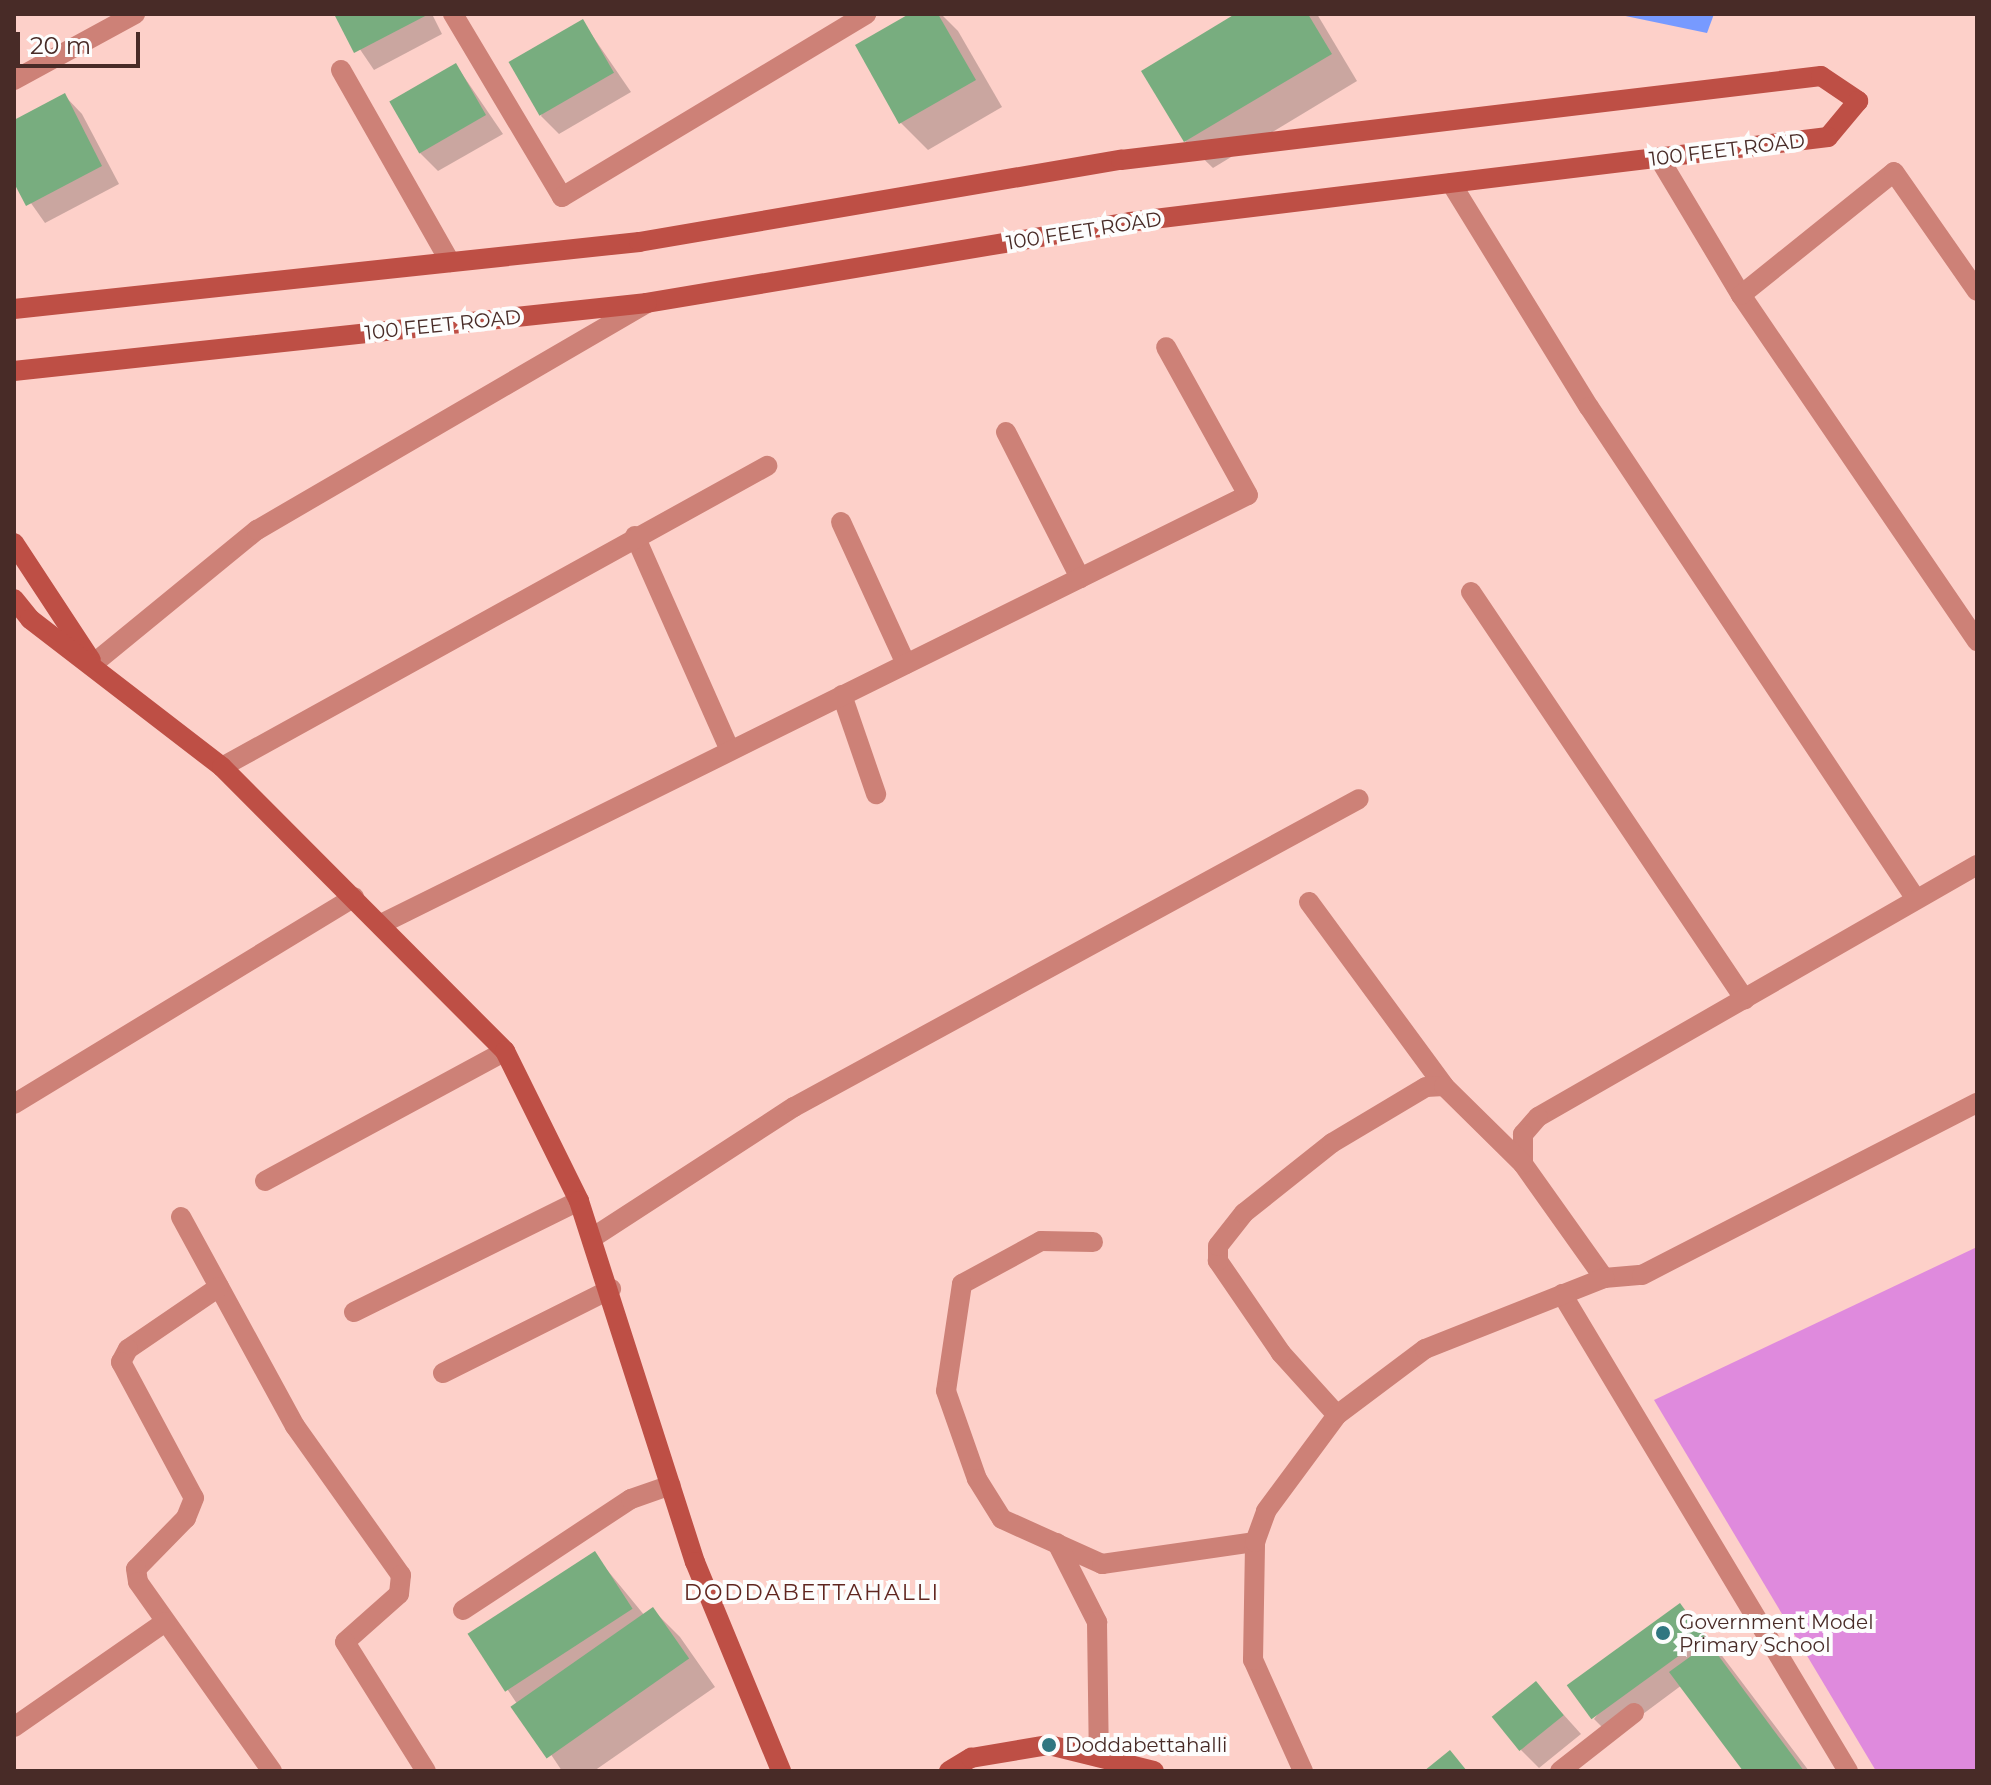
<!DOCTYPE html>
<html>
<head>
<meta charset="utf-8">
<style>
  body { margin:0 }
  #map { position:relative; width:1991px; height:1785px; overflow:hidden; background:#fdd0c9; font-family:Montserrat,sans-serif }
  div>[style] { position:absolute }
  .green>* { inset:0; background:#df8add }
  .water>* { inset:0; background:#779aff }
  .shadow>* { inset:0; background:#0003 }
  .building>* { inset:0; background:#78ad7f; transform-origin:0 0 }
  .lane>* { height:20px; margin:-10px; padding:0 10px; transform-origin:10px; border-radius:10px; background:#cd8177 }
  .street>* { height:20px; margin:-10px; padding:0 10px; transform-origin:10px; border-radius:10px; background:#cd8177 }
  .secondary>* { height:20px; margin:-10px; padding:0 10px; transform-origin:10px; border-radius:10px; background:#be4f45 }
  .dots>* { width:22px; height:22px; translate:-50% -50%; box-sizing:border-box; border:4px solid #fdfdfd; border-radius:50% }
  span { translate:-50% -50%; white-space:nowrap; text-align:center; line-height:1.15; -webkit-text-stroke:8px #fdfdfd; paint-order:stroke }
  .street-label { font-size:20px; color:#482b27 }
  .poi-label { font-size:20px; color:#482b27 }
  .left { translate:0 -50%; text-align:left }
  .neighbourhood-label { font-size:22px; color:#602620; letter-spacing:2px }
  .frame { position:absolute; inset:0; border:16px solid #482b27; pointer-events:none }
  .scale { position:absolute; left:16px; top:32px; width:124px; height:36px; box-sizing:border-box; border:4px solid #482b27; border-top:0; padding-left:10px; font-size:24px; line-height:28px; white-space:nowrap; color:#482b27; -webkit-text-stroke:6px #fdfdfd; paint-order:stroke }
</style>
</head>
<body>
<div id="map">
  <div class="green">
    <div style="clip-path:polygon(1977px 1247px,1977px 1771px,1876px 1771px,1654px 1400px)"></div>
  </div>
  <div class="water">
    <div style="clip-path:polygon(1616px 14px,1714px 14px,1707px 33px)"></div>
  </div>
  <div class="shadow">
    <div style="clip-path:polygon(336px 14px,432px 14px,442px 34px,374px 70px)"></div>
    <div style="clip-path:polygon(913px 14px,941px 14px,958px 31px,1002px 107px,928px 150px,901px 123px)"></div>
    <div style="clip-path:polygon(1239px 14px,1317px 14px,1357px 81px,1213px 168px,1185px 141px)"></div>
    <div style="clip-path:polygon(583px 22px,631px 92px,559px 134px,541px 116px)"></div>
    <div style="clip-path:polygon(456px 65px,503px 134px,438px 171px,420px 153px)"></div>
    <div style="clip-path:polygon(64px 95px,82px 114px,119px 184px,45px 223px,14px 179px,14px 122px)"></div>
    <div style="clip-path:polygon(594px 1554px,645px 1616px,653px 1610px,680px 1637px,715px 1687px,594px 1771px,562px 1771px,473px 1638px)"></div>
    <div style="clip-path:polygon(1680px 1606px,1698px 1624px,1809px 1771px,1745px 1771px,1682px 1685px,1612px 1737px,1594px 1719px)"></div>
    <div style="clip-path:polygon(1536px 1684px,1581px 1734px,1539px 1768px,1521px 1750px)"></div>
  </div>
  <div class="building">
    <div style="clip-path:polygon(334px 14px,429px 14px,354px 53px)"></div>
    <div style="clip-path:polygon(909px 14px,938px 14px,976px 80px,899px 124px,855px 45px)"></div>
    <div style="clip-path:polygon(1235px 14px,1308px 14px,1332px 54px,1184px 142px,1141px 71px)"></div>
    <div style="left:583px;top:19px;width:62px;height:86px;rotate:60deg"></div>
    <div style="left:456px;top:63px;width:60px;height:77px;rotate:60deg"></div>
    <div style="clip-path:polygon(65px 93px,102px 166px,26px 206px,14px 183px,14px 120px)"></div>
    <div style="left:595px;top:1551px;width:69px;height:152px;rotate:57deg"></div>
    <div style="left:1680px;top:1603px;width:42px;height:140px;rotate:54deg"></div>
    <div style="left:653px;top:1607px;width:63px;height:174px;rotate:55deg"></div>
    <div style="clip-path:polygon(1709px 1643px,1804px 1771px,1743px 1771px,1669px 1672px)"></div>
    <div style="left:1536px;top:1681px;width:44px;height:57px;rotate:51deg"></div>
    <div style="clip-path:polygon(1450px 1750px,1467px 1771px,1424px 1771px)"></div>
  </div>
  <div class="lane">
    <div style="left:265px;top:1181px;width:273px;rotate:-28.4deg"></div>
    <div style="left:354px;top:1312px;width:251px;rotate:-26.3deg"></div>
    <div style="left:463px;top:1610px;width:201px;rotate:-33.5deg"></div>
    <div style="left:631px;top:1499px;width:42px;rotate:-19.3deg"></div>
    <div style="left:1560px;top:1771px;width:94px;rotate:-38.1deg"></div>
  </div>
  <div class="street">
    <div style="left:453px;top:14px;width:213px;rotate:59.2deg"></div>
    <div style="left:562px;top:197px;width:355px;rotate:-31deg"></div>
    <div style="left:341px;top:70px;width:221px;rotate:60.4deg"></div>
    <div style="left:14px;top:80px;width:138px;rotate:-28.6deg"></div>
    <div style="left:1659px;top:158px;width:160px;rotate:59.1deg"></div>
    <div style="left:1741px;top:295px;width:419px;rotate:55.7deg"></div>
    <div style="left:1451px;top:183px;width:263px;rotate:58.4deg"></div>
    <div style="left:1589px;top:407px;width:591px;rotate:56.39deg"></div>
    <div style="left:1741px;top:295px;width:196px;rotate:-38.8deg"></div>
    <div style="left:1894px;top:172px;width:145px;rotate:55.1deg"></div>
    <div style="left:1006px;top:432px;width:164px;rotate:63.1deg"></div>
    <div style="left:841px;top:522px;width:156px;rotate:65.4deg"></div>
    <div style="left:635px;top:536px;width:234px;rotate:66.1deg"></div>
    <div style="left:1471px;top:592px;width:491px;rotate:56.1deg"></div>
    <div style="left:93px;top:664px;width:212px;rotate:-39.3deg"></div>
    <div style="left:257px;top:530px;width:451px;rotate:-30.2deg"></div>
    <div style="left:842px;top:695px;width:105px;rotate:71deg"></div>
    <div style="left:222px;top:767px;width:623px;rotate:-28.91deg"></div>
    <div style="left:1977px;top:865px;width:506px;rotate:150.14deg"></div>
    <div style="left:1538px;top:1117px;width:23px;rotate:131deg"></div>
    <div style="left:1523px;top:1134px;width:30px;rotate:90deg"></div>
    <div style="left:1523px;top:1164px;width:140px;rotate:54.6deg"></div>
    <div style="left:1604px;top:1278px;width:38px;rotate:-5deg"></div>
    <div style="left:1642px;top:1275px;width:377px;rotate:-27.2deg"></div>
    <div style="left:1309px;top:902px;width:228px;rotate:53.7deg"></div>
    <div style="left:381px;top:924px;width:967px;rotate:-26.33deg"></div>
    <div style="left:1248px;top:495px;width:169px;rotate:-119deg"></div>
    <div style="left:14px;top:1104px;width:398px;rotate:-31.3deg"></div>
    <div style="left:181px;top:1217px;width:238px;rotate:61.4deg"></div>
    <div style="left:295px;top:1426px;width:183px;rotate:54.6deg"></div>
    <div style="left:401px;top:1575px;width:19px;rotate:96deg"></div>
    <div style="left:399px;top:1594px;width:72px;rotate:138.4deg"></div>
    <div style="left:345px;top:1642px;width:152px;rotate:57.9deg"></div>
    <div style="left:592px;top:1238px;width:241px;rotate:-33deg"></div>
    <div style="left:794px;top:1107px;width:643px;rotate:-28.6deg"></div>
    <div style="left:1093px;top:1242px;width:52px;rotate:-178.9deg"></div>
    <div style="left:1041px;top:1241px;width:90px;rotate:151.4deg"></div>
    <div style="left:962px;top:1284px;width:108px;rotate:98.5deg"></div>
    <div style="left:946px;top:1391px;width:93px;rotate:70.6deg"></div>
    <div style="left:977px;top:1479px;width:47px;rotate:58deg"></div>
    <div style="left:1002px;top:1519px;width:110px;rotate:24.2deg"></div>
    <div style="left:1102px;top:1564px;width:155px;rotate:-8.2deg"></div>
    <div style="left:219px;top:1287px;width:110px;rotate:145.7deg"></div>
    <div style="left:128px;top:1349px;width:15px;rotate:118deg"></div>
    <div style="left:121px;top:1362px;width:154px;rotate:61.8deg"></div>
    <div style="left:194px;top:1498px;width:22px;rotate:112deg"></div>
    <div style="left:186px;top:1518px;width:71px;rotate:134.4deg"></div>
    <div style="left:136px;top:1569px;width:13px;rotate:81deg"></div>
    <div style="left:138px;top:1582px;width:232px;rotate:54.7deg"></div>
    <div style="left:1562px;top:1294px;width:556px;rotate:59.05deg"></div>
    <div style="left:443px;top:1373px;width:188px;rotate:-26.6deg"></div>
    <div style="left:1337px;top:1415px;width:84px;rotate:-132.1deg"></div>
    <div style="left:1281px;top:1353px;width:112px;rotate:-124.4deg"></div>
    <div style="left:1218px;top:1261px;width:15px;rotate:-90deg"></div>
    <div style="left:1218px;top:1246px;width:42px;rotate:-51.8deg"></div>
    <div style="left:1244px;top:1213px;width:112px;rotate:-38.5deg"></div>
    <div style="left:1332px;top:1143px;width:109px;rotate:-30.8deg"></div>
    <div style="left:1426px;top:1087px;width:18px;rotate:-3deg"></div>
    <div style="left:1444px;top:1086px;width:111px;rotate:44.6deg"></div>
    <div style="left:1057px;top:1543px;width:89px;rotate:63.1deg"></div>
    <div style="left:1097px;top:1622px;width:135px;rotate:89.2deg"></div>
    <div style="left:14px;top:1727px;width:184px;rotate:-34.8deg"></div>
    <div style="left:1303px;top:1771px;width:122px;rotate:-114.2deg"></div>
    <div style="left:1253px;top:1660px;width:118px;rotate:-89deg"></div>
    <div style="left:1255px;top:1542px;width:33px;rotate:-70deg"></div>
    <div style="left:1266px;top:1511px;width:119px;rotate:-53.5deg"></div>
    <div style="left:1337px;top:1415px;width:110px;rotate:-36.9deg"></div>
    <div style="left:1425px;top:1349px;width:193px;rotate:-21.6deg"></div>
  </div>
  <div class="secondary">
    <div style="left:14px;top:309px;width:629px;rotate:-6.12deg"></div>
    <div style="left:639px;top:242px;width:489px;rotate:-9.7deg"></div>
    <div style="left:1121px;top:160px;width:705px;rotate:-6.84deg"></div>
    <div style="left:1821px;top:76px;width:45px;rotate:34deg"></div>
    <div style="left:1858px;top:101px;width:47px;rotate:129.8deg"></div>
    <div style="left:1828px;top:137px;width:703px;rotate:173.06deg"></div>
    <div style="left:1130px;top:222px;width:490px;rotate:170.5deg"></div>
    <div style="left:647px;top:303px;width:637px;rotate:173.87deg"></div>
    <div style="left:14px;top:543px;width:140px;rotate:56.7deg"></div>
    <div style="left:14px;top:599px;width:26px;rotate:51deg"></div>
    <div style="left:30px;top:619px;width:242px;rotate:37.6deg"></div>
    <div style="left:222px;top:767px;width:401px;rotate:45.1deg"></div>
    <div style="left:505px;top:1051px;width:167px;rotate:63.7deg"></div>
    <div style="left:579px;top:1201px;width:379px;rotate:72.2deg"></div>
    <div style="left:695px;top:1562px;width:226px;rotate:67.6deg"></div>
    <div style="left:949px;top:1771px;width:26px;rotate:-31deg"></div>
    <div style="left:971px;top:1758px;width:79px;rotate:-9.5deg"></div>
    <div style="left:1049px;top:1745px;width:108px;rotate:13.9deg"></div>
  </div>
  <div class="dots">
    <div style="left:1663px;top:1633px;background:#307781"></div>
    <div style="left:1049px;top:1745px;background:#307781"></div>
  </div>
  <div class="street-label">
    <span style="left:1727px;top:150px;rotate:-7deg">100 FEET ROAD</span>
    <span style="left:1084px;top:231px;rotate:-9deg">100 FEET ROAD</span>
    <span style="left:443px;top:325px;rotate:-6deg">100 FEET ROAD</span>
  </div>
  <div class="poi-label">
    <span class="left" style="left:1679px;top:1634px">Government Model<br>Primary School</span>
    <span class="left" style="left:1065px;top:1745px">Doddabettahalli</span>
  </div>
  <div class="neighbourhood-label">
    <span style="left:812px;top:1593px">DODDABETTAHALLI</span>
  </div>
  <div class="frame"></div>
  <div class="scale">20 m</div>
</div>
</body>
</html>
